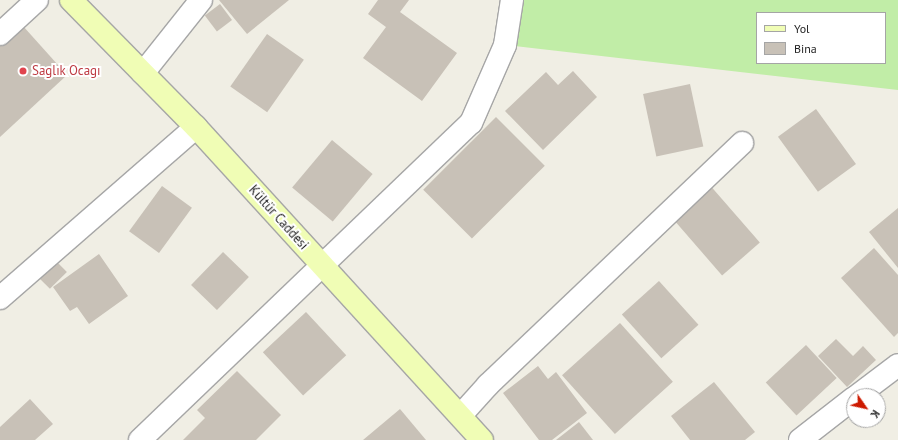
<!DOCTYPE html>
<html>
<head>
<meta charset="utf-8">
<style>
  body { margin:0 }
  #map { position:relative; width:898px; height:440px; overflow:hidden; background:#f0eee4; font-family:"PT Sans",sans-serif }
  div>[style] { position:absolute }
  .grass>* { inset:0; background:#c1eda7 }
  .building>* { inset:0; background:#c8c1b7; transform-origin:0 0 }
  .roads { filter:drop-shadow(1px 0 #a6a6a6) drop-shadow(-1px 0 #a6a6a6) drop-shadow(0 1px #a6a6a6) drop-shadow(0 -1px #a6a6a6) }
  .street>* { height:22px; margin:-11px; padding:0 11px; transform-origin:11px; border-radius:11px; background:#fff }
  .secondary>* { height:22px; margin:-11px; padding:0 11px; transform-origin:11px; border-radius:11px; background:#f0fdb5 }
  .dots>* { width:11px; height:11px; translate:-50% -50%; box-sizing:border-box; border:2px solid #fff; border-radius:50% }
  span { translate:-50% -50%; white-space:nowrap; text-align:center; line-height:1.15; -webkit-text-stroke:4px #fff; paint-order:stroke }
  .health-label { font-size:13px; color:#be3a42 }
  .left { translate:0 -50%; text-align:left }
  .street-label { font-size:13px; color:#1f1f1f }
  .legend { position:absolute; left:756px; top:12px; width:130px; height:52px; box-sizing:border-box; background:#fff; border:1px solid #a5a5a5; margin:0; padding:5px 7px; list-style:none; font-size:12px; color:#1f1f1f }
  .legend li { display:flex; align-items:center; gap:8px; height:20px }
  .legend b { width:20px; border:1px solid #a5a5a5 }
  .north { position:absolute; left:846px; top:388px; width:40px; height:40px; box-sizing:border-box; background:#fff; border:1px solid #a5a5a5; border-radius:50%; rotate:124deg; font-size:11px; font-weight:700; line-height:16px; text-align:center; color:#1f1f1f }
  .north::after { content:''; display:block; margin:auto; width:14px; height:18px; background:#cd1a00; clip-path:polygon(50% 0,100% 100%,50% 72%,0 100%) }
</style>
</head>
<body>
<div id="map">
  <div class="grass">
    <div style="clip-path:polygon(evenodd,512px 0,898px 0,898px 90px,505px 45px,512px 0,757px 13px,885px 13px,885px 63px,757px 63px,757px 13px)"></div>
  </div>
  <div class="building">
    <div style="clip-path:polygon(219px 0,289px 0,247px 34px)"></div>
    <div style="clip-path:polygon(378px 0,409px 0,400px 12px,457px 53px,422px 101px,363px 58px,386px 27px,368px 14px)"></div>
    <div style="left:220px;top:4px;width:20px;height:19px;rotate:53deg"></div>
    <div style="clip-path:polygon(23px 26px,67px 75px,0 137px,0 46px)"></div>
    <div style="left:267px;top:34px;width:45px;height:64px;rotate:35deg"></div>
    <div style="clip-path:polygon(573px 71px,597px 97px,543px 150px,505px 111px,546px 72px,558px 85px)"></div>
    <div style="left:690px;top:84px;width:64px;height:48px;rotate:78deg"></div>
    <div style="left:816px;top:109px;width:68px;height:47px;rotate:54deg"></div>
    <div style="left:496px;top:117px;width:69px;height:103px;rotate:45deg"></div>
    <div style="left:332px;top:140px;width:53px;height:62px;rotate:40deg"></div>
    <div style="left:708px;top:183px;width:79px;height:50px;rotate:49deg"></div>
    <div style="left:162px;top:186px;width:37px;height:56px;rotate:36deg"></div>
    <div style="clip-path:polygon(898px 208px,898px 268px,869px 232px)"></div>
    <div style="clip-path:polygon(874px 248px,898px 275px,898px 333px,894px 337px,841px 278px)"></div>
    <div style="left:223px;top:252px;width:36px;height:46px;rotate:44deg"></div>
    <div style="clip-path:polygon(99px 254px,128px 296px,89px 324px,77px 307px,70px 311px,53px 287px)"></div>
    <div style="left:57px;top:262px;width:14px;height:24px;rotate:45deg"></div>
    <div style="left:659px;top:281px;width:59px;height:50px;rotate:48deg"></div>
    <div style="left:306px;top:312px;width:59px;height:59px;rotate:47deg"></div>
    <div style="left:620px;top:323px;width:79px;height:78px;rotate:48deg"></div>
    <div style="clip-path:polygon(836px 339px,853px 356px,863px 346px,876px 360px,847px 387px,818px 356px)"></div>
    <div style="left:806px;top:345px;width:45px;height:55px;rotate:47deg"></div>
    <div style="clip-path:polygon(538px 366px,548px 379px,556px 372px,587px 413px,552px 440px,539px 440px,503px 393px)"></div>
    <div style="clip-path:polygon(237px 371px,281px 415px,256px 440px,183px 440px,205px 418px,197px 410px)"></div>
    <div style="clip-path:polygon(714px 382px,755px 432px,745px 440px,690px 440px,671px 416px)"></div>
    <div style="clip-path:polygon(30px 399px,53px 424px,35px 440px,0 440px,0 427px)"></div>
    <div style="clip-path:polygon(400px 409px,426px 440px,363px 440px)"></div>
    <div style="clip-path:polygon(579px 422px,593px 440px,556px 440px)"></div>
  </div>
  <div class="roads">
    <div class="street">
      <div style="left:0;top:34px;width:50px;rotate:-42.6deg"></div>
      <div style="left:143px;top:73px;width:93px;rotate:-51.5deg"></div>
      <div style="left:0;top:298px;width:260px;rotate:-41.1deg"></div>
      <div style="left:857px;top:396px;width:51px;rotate:-37.1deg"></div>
      <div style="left:461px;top:415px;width:40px;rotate:-48deg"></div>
      <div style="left:488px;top:385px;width:351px;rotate:-43.6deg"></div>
      <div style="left:140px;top:440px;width:458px;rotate:-43.8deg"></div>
      <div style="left:471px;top:123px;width:85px;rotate:-66.4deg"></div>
      <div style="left:505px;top:45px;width:46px;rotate:-81.2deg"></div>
      <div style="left:800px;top:440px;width:68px;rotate:-37.9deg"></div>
    </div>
    <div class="secondary">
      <div style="left:71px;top:0;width:178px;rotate:45.5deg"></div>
      <div style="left:196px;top:127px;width:424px;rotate:47.6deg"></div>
    </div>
  </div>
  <div class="dots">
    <div style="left:23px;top:71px;background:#e0444e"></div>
  </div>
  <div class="health-label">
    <span class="left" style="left:32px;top:71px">Saglık Ocagı</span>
  </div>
  <div class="street-label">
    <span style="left:278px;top:218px;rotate:48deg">Kültür Caddesi</span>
  </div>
  <ul class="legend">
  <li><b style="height:5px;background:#f0fdb5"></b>Yol</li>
  <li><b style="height:11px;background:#c8c1b7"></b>Bina</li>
  </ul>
  <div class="north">K</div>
</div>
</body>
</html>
